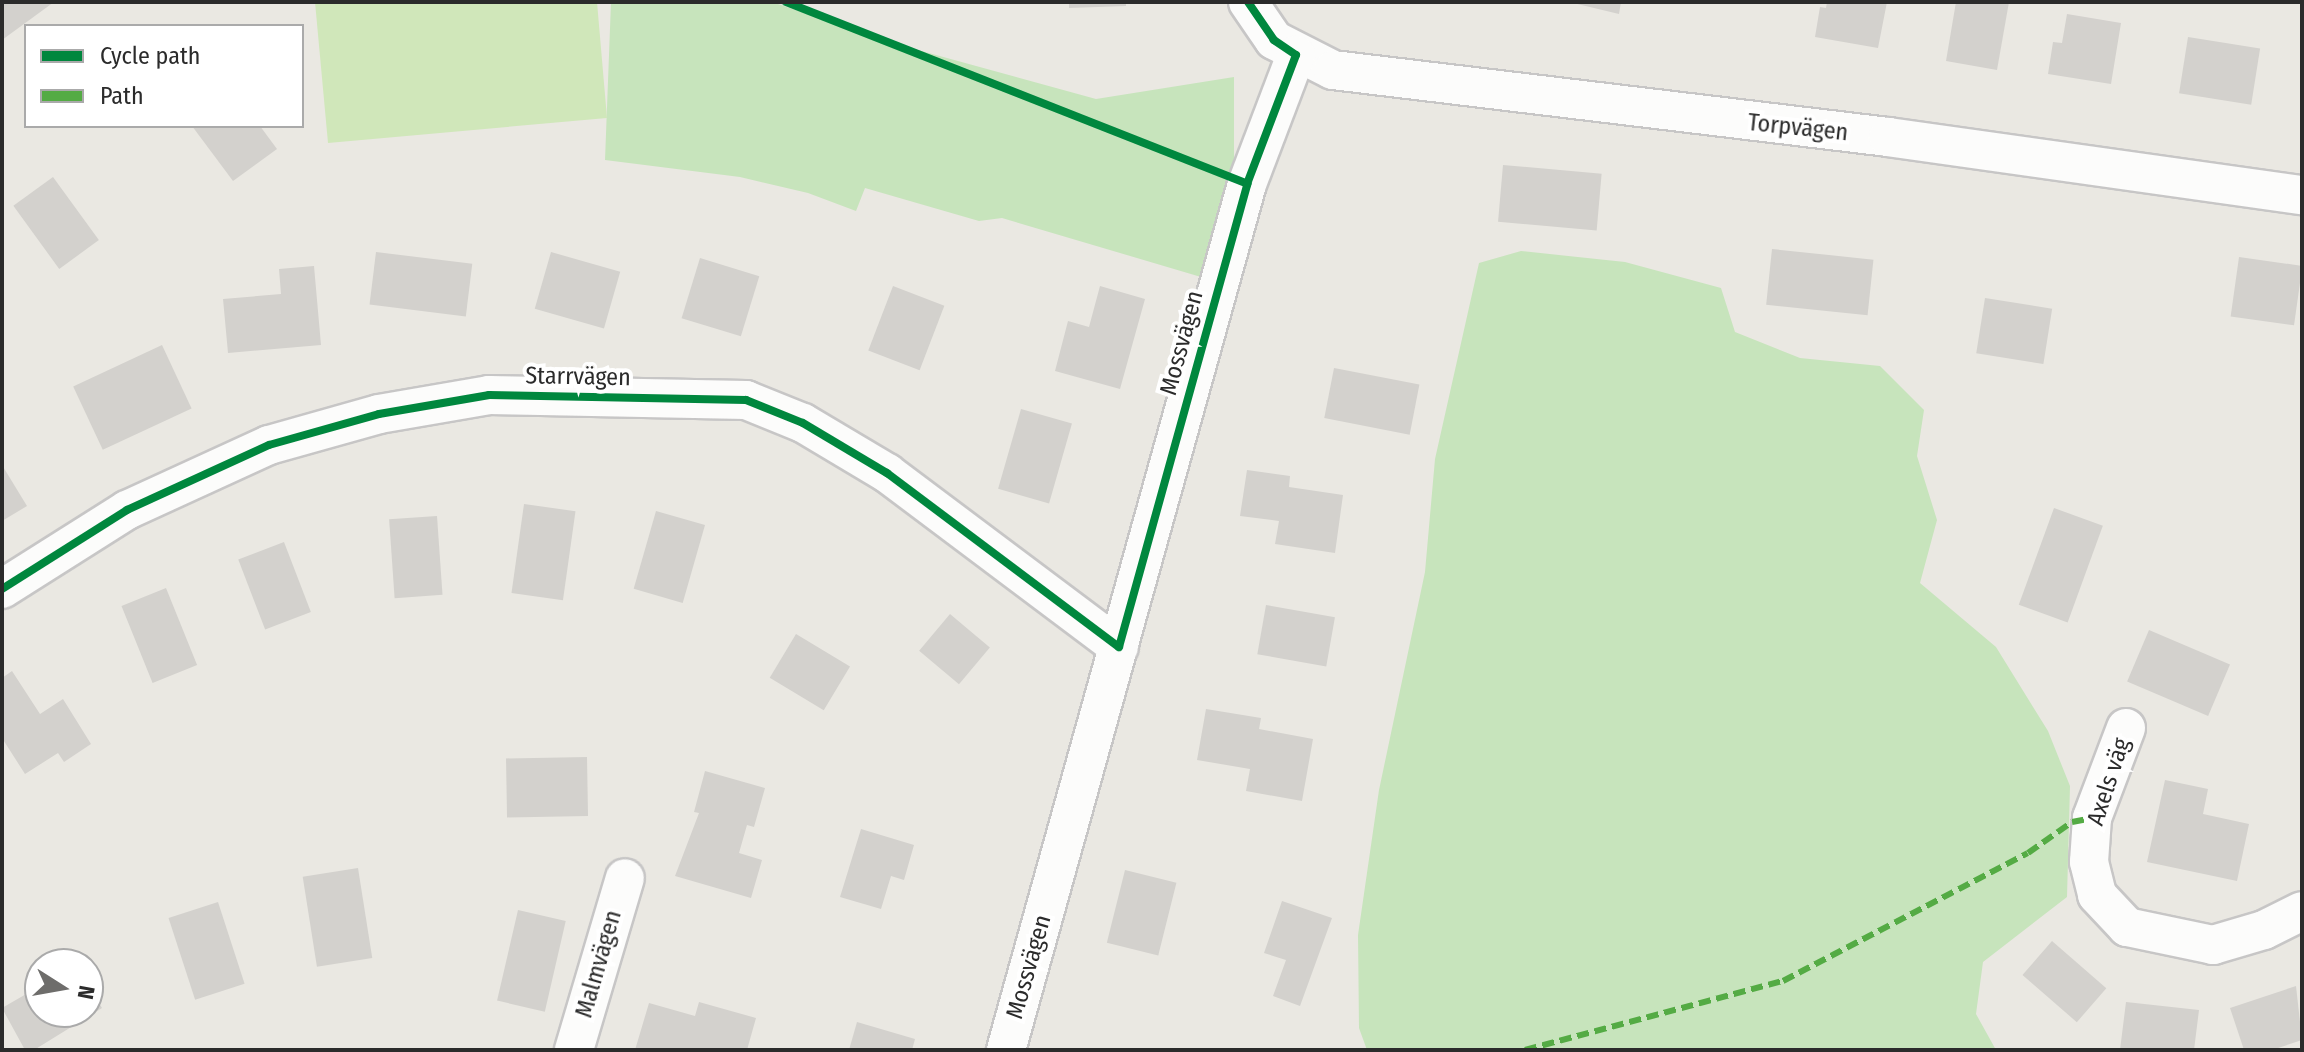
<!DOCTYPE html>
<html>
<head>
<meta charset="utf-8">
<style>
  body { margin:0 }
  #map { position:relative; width:2304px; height:1052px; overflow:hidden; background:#eae8e2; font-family:"Fira Sans Condensed",sans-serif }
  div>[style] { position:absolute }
  .green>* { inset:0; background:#c7e4bc }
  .pitch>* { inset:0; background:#d0e7ba }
  .building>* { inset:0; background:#d3d1cd; transform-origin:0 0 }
  .roads { filter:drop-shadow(2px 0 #c7c6c6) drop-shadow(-2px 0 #c7c6c6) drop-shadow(0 2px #c7c6c6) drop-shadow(0 -2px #c7c6c6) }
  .street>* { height:38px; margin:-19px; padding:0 19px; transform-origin:19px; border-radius:19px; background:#fcfcfb }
  .quiet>* { height:6px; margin-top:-3px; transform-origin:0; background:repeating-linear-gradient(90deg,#54ab44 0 12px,transparent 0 18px) }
  .cycleway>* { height:8px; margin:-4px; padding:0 4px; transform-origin:4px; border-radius:4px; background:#00873e }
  span { translate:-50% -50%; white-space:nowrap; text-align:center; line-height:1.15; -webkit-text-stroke:8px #fff; paint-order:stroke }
  .street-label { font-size:24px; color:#2b2b2b }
  .frame { position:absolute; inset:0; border:4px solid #2b2b2b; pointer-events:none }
  .legend { position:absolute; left:24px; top:24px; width:280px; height:104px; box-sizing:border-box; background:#fff; border:2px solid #aaa; margin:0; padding:10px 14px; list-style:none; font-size:24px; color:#2b2b2b }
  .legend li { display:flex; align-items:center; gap:16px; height:40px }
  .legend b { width:40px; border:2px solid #aaa }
  .north { position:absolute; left:24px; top:948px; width:80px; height:80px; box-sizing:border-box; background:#fff; border:2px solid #aaa; border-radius:50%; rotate:101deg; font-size:22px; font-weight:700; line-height:32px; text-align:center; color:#2b2b2b }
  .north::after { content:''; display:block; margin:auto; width:28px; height:36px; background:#6e6d6b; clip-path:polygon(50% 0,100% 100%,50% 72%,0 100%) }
</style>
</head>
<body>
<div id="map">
  <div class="green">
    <div style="clip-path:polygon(611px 2px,772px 2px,896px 44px,1096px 99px,1234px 77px,1234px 180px,1201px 277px,1002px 218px,979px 221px,865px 188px,856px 211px,808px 193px,740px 177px,605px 160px)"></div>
    <div style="clip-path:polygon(1521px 251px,1625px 262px,1721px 288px,1735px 332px,1800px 358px,1880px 366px,1924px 410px,1917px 456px,1937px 520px,1920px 583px,1996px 647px,2048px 731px,2070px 786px,2067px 897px,1983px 962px,1976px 1014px,1996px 1050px,1367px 1050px,1359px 1028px,1358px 935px,1379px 790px,1425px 572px,1435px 459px,1479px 263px)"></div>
  </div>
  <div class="pitch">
    <div style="clip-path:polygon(315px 2px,597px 2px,607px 118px,328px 143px)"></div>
  </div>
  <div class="building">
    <div style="clip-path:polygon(2px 2px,54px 2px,2px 40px)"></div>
    <div style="clip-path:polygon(1069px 2px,1126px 2px,1126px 6px,1069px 8px)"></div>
    <div style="clip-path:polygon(1569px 2px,1621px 2px,1619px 14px)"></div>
    <div style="clip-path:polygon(1827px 2px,1887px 2px,1878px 48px,1815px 37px,1820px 7px,1826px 8px)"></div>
    <div style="clip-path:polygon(1956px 2px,2009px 2px,1997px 70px,1946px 61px)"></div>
    <div style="clip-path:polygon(2067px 14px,2121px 23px,2111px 84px,2048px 74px,2053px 42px,2062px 43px)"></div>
    <div style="left:2188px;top:37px;width:73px;height:57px;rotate:9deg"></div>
    <div style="clip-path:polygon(192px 126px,260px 126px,277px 149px,233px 181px)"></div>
    <div style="left:1503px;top:165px;width:99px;height:57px;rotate:5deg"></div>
    <div style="left:53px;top:177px;width:78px;height:49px;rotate:54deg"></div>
    <div style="left:1772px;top:249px;width:102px;height:56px;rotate:6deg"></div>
    <div style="left:376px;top:252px;width:97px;height:53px;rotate:7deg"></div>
    <div style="left:551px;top:252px;width:72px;height:59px;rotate:16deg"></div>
    <div style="left:2239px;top:257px;width:64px;height:60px;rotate:8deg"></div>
    <div style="left:700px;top:258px;width:62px;height:63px;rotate:17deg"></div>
    <div style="clip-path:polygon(314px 266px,321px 345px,228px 353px,223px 299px,281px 294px,279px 269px)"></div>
    <div style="left:893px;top:286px;width:55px;height:69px;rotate:21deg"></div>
    <div style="clip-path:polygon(1100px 286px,1145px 299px,1120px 389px,1055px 371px,1068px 321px,1089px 327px)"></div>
    <div style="left:1985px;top:298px;width:68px;height:56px;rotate:9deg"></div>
    <div style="left:162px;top:345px;width:70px;height:98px;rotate:65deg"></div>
    <div style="left:1334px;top:368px;width:87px;height:51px;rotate:11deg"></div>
    <div style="left:1021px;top:409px;width:53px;height:83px;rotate:16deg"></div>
    <div style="clip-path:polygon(2px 465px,27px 506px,2px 521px)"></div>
    <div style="clip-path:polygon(1247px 470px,1290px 476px,1289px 487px,1343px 495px,1335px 553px,1275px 544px,1279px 521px,1240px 516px)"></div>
    <div style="left:524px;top:504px;width:52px;height:90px;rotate:8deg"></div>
    <div style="left:2054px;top:508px;width:52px;height:103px;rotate:20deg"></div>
    <div style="left:656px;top:511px;width:51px;height:81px;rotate:16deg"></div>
    <div style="left:437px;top:516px;width:79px;height:48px;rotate:86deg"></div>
    <div style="left:284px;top:542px;width:75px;height:49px;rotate:69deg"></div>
    <div style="left:166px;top:588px;width:83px;height:48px;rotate:68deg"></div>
    <div style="left:1266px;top:605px;width:70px;height:50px;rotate:10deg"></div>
    <div style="left:950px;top:614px;width:52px;height:48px;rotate:40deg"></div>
    <div style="left:2149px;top:630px;width:88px;height:56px;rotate:23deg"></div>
    <div style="left:796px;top:634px;width:63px;height:51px;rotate:31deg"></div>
    <div style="clip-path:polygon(12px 671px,40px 714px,63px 699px,91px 744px,64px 762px,58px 753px,25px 774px,2px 738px,2px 678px)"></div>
    <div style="clip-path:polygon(1206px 709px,1261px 718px,1259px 729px,1313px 739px,1302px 801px,1246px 791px,1250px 769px,1197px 760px)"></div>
    <div style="left:587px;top:757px;width:59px;height:81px;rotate:89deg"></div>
    <div style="clip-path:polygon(705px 771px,765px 788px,754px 827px,747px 825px,739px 853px,762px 860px,751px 898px,675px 876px,699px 813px,694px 812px)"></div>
    <div style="clip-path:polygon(2165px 780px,2208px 789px,2203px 814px,2249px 824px,2237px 881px,2147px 862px)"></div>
    <div style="clip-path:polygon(861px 829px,914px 845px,904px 880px,891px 876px,881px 909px,840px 897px)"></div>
    <div style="left:358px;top:868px;width:91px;height:56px;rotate:81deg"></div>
    <div style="left:1125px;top:870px;width:53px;height:75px;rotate:14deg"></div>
    <div style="clip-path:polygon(1282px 901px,1332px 918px,1300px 1006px,1273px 996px,1286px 960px,1264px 953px)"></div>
    <div style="left:218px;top:902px;width:86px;height:52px;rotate:72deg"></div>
    <div style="left:518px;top:910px;width:49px;height:93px;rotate:13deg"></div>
    <div style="left:2052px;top:941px;width:72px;height:45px;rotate:41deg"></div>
    <div style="clip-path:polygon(88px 985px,102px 1008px,34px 1050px,25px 1050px,2px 1008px,40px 986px,40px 1012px,88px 1012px)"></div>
    <div style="clip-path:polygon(2296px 986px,2302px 1040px,2272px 1050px,2244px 1050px,2230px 1008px)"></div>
    <div style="clip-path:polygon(699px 1002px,756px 1018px,747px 1050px,635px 1050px,649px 1003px,695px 1016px)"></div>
    <div style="clip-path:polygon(2126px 1002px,2199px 1010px,2194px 1050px,2120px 1050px)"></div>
    <div style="clip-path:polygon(857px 1022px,915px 1039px,912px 1050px,849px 1050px)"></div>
  </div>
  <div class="roads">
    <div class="street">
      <div style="left:1248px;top:2px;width:46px;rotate:55.6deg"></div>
      <div style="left:1274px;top:40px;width:66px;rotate:27deg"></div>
      <div style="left:1333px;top:70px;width:559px;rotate:6.88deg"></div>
      <div style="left:1888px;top:137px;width:418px;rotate:8deg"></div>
      <div style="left:2px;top:589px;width:148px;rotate:-32.3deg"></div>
      <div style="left:127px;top:510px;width:156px;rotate:-24.6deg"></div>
      <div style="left:269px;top:445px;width:114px;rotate:-15.7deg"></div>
      <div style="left:379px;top:414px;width:112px;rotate:-9.8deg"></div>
      <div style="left:489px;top:395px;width:257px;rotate:1.1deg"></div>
      <div style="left:746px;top:400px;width:61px;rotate:22deg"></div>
      <div style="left:803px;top:423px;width:98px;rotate:30.8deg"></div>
      <div style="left:887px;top:473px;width:290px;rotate:36.9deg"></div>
      <div style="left:2126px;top:728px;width:96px;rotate:110.7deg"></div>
      <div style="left:2092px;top:818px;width:44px;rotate:93.9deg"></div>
      <div style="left:2089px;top:862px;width:34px;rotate:76deg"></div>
      <div style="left:2097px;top:895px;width:44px;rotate:46.8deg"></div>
      <div style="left:2127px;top:927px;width:88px;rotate:11.8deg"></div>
      <div style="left:2213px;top:945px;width:53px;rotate:-16.4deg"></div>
      <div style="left:2264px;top:930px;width:42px;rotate:-26.6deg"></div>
      <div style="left:574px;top:1050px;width:179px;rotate:-73.5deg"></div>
      <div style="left:1006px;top:1050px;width:899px;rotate:-74.45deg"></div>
      <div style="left:1247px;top:184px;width:138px;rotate:-69.2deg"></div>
    </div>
  </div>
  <div class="quiet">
    <div style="left:1525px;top:1050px;width:267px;rotate:-15deg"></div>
    <div style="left:1783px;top:981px;width:276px;rotate:-27.6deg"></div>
    <div style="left:2028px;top:853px;width:54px;rotate:-35.2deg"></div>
    <div style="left:2072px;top:822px;width:20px;rotate:-11deg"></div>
  </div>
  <div class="cycleway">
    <div style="left:786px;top:2px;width:496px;rotate:21.5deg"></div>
    <div style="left:2px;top:589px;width:148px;rotate:-32.3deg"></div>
    <div style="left:127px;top:510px;width:156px;rotate:-24.6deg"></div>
    <div style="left:269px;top:445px;width:114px;rotate:-15.7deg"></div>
    <div style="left:379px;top:414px;width:112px;rotate:-9.8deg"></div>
    <div style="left:489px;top:395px;width:257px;rotate:1.1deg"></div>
    <div style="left:746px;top:400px;width:61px;rotate:22deg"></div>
    <div style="left:803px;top:423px;width:98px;rotate:30.8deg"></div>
    <div style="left:887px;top:473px;width:290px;rotate:36.9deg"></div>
    <div style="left:1119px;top:647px;width:480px;rotate:-74.5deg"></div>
    <div style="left:1247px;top:184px;width:138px;rotate:-69.2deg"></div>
    <div style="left:1296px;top:55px;width:27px;rotate:-146deg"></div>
    <div style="left:1274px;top:40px;width:46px;rotate:-124.4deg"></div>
  </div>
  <div class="street-label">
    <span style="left:1798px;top:128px;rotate:6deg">Torpvägen</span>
    <span style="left:1182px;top:343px;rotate:-75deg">Mossvägen</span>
    <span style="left:578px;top:377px;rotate:1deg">Starrvägen</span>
    <span style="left:2109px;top:782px;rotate:-72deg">Axels väg</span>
    <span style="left:599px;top:964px;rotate:-74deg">Malmvägen</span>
    <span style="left:1029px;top:967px;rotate:-74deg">Mossvägen</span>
  </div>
  <div class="frame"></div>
  <ul class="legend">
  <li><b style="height:10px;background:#00873e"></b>Cycle path</li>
  <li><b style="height:10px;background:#54ab44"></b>Path</li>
  </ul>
  <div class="north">N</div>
</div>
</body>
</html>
